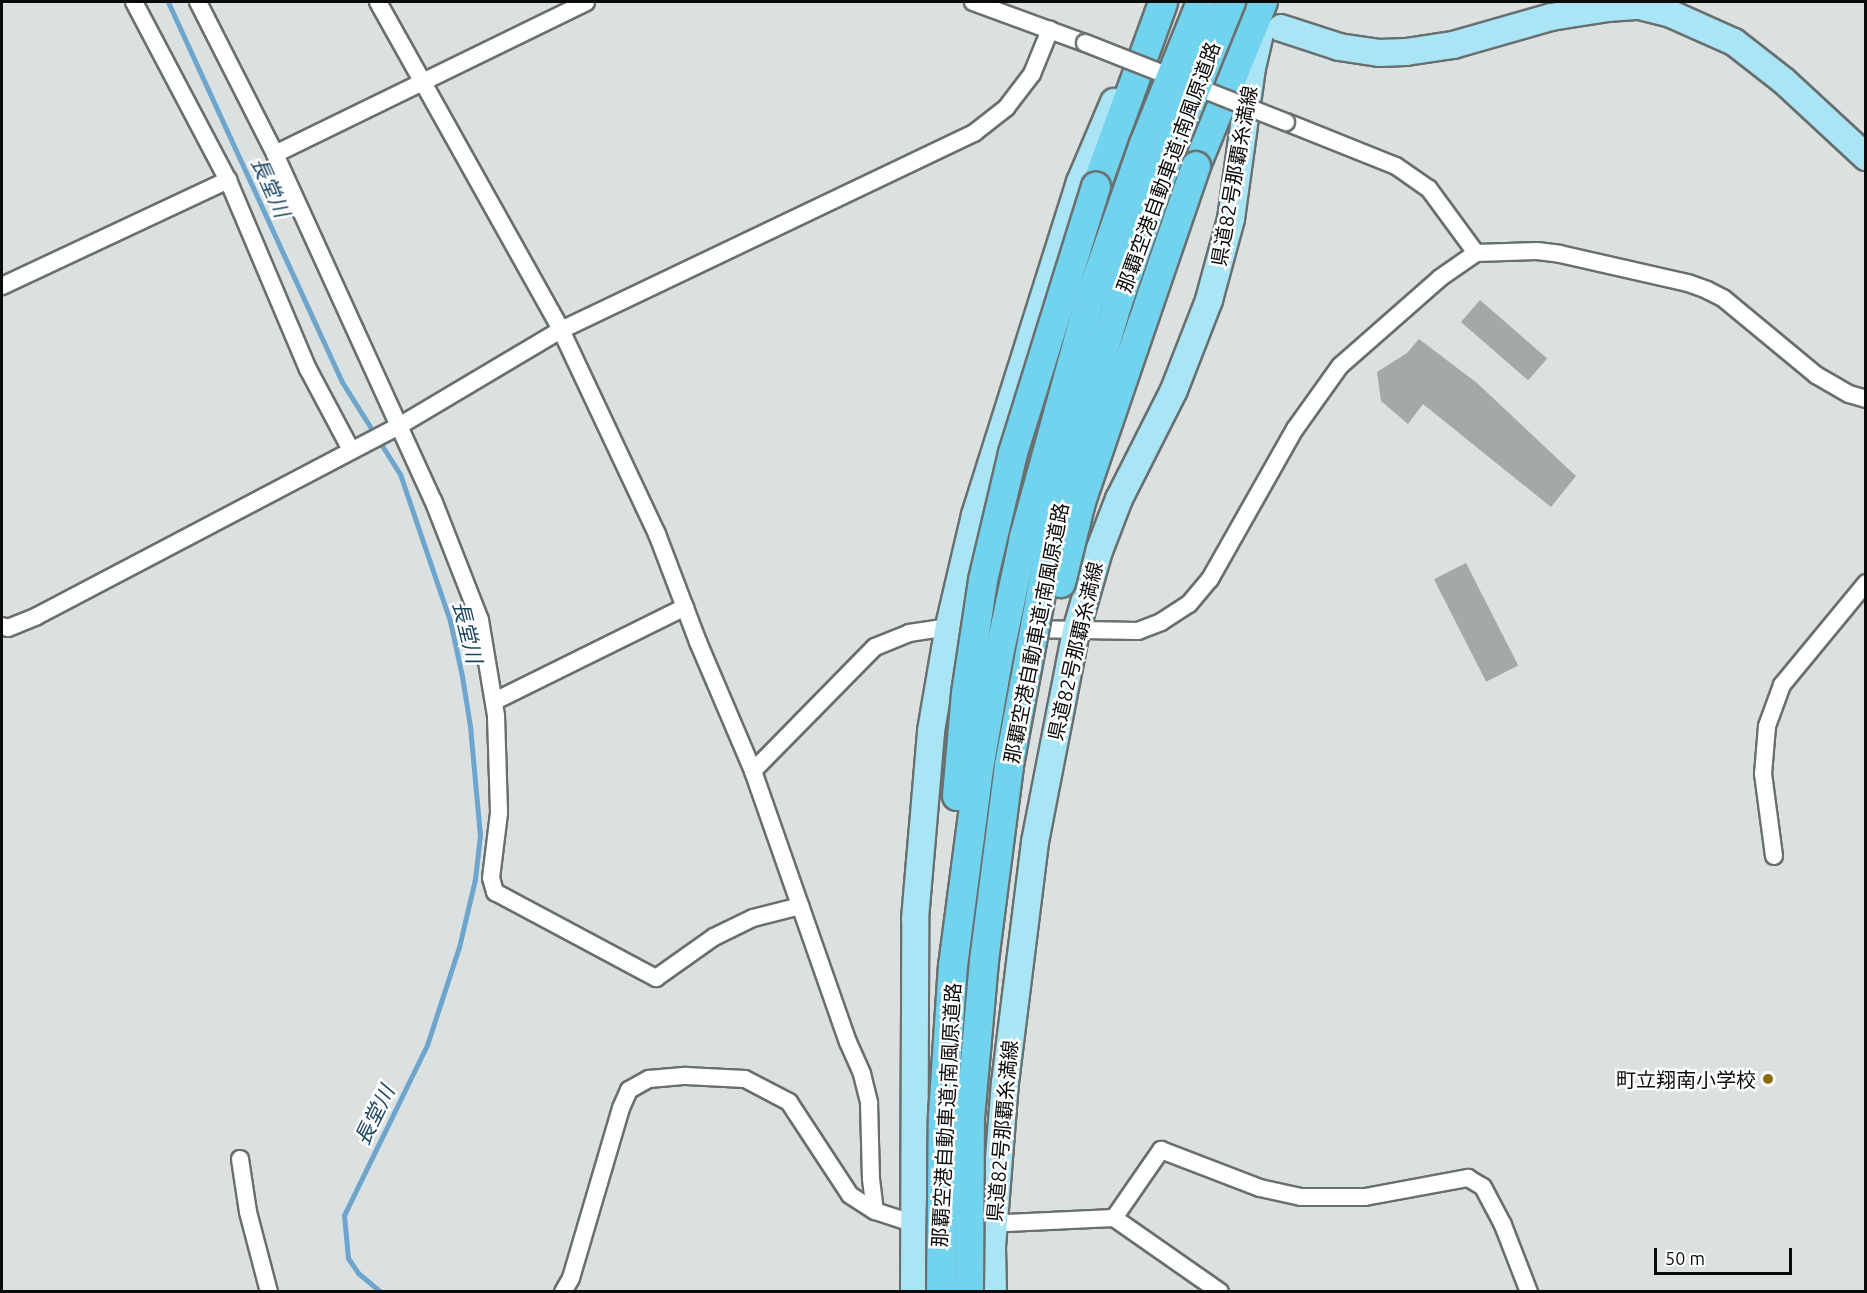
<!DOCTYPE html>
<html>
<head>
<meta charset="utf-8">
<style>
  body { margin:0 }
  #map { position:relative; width:1867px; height:1293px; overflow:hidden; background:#dbe1e1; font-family:Ubuntu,"Noto Sans JP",sans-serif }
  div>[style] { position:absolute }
  .stream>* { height:5px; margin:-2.5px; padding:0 2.5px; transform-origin:2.5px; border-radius:2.5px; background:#6da5cd }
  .building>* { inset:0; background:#a4a9a7; transform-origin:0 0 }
  .roads { filter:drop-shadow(2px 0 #696f6f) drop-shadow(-2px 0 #696f6f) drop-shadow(0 2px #696f6f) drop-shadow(0 -2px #696f6f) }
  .street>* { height:16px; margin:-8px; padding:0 8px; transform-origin:8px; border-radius:8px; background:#fff }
  .primary>* { height:26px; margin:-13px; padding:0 13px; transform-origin:13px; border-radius:13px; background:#aae5f5 }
  .highway>* { height:28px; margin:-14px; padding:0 14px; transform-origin:14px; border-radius:14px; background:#72d3ef }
  .bridges { filter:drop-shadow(2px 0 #696f6f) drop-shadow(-2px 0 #696f6f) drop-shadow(0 2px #696f6f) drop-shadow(0 -2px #696f6f) }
  .street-bridge>* { height:16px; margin:-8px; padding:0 8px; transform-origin:8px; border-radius:8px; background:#fff }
  .highway-bridge>* { height:28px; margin:-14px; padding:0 14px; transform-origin:14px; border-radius:14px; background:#72d3ef }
  .dots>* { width:16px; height:16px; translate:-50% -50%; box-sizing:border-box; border:3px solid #fff; border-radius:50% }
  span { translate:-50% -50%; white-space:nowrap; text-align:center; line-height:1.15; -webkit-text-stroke:5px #fff; paint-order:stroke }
  .street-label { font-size:20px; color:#0a0c0c }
  .poi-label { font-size:20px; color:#0a0c0c }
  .right { translate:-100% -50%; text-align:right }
  .water-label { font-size:21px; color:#194460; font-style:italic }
  .frame { position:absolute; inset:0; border:3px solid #0a0c0c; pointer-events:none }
  .scale { position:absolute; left:1654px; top:1248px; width:138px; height:27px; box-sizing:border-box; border:3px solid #0a0c0c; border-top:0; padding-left:8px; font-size:18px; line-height:21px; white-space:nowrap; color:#0a0c0c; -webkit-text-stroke:4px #fff; paint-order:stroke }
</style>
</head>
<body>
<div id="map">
  <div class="stream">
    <div style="left:168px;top:2px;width:418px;rotate:65.4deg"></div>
    <div style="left:342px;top:382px;width:109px;rotate:57.8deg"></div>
    <div style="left:400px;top:474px;width:155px;rotate:71.2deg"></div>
    <div style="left:450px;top:621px;width:56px;rotate:77.7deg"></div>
    <div style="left:462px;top:676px;width:51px;rotate:80.9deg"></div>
    <div style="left:470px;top:726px;width:109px;rotate:84.8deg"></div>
    <div style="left:480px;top:835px;width:44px;rotate:96.5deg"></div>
    <div style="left:475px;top:879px;width:70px;rotate:103.2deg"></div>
    <div style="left:459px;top:947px;width:103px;rotate:108.1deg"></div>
    <div style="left:427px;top:1045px;width:189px;rotate:116deg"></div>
    <div style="left:344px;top:1215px;width:43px;rotate:84.7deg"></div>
    <div style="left:348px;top:1258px;width:18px;rotate:56deg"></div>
    <div style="left:358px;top:1273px;width:30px;rotate:40deg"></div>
  </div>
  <div class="building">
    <div style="left:1480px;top:300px;width:89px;height:29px;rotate:41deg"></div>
    <div style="clip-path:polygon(1419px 339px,1477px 383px,1576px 476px,1551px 507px,1423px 404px,1408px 424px,1381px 401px,1377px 372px,1407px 353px)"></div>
    <div style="left:1466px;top:563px;width:115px;height:36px;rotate:63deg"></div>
  </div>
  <div class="roads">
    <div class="street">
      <div style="left:134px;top:2px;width:201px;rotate:62.2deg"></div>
      <div style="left:228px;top:180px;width:205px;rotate:67.1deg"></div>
      <div style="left:308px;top:369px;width:92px;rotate:62deg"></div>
      <div style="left:198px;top:2px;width:170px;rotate:63.1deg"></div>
      <div style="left:275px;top:154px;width:380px;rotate:65.5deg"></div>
      <div style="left:433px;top:500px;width:129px;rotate:68.6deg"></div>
      <div style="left:480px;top:620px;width:97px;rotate:80.5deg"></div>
      <div style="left:496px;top:716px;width:97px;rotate:88.2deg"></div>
      <div style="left:499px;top:813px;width:65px;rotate:97deg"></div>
      <div style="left:491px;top:878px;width:15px;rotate:74deg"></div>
      <div style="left:495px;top:892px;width:183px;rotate:28.1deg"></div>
      <div style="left:656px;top:978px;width:71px;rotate:-35.3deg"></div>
      <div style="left:714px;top:937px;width:43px;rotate:-26deg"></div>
      <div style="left:753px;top:918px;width:49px;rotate:-14.3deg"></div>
      <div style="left:378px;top:2px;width:376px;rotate:60.8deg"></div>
      <div style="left:561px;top:330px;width:225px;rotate:64.8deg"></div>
      <div style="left:657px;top:534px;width:116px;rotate:69.2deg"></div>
      <div style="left:698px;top:642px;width:140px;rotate:66.9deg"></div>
      <div style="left:753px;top:771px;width:287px;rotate:70.7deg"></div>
      <div style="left:848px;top:1042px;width:35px;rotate:66deg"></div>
      <div style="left:862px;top:1074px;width:30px;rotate:76deg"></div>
      <div style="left:869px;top:1103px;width:76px;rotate:88.5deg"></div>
      <div style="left:871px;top:1179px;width:32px;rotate:83deg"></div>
      <div style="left:973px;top:2px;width:119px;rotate:20.1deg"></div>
      <div style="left:1286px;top:122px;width:118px;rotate:21.8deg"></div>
      <div style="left:1396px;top:166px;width:40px;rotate:34.9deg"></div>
      <div style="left:1429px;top:189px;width:79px;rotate:53.7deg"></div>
      <div style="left:275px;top:154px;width:346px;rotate:-26deg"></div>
      <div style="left:2px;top:286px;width:250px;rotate:-25.1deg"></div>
      <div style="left:2px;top:626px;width:6px;rotate:18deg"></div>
      <div style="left:8px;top:628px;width:31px;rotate:-22deg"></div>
      <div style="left:37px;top:616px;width:409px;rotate:-27.7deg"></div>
      <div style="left:399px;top:426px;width:188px;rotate:-30.7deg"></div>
      <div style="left:561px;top:330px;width:458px;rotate:-25.5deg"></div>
      <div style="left:974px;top:133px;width:41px;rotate:-38deg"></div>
      <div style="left:1006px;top:108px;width:43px;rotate:-52.6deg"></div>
      <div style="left:1032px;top:74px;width:48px;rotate:-67.8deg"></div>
      <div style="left:1027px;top:629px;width:111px;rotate:1deg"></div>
      <div style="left:1138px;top:631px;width:25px;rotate:-21deg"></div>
      <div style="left:1161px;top:622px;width:33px;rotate:-33deg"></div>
      <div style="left:1189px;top:604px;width:33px;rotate:-50deg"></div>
      <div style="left:1210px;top:579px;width:172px;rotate:-60.5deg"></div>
      <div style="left:1295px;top:429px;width:77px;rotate:-54.5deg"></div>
      <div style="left:1340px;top:366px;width:133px;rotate:-41.3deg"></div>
      <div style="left:1440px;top:278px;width:44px;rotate:-34.8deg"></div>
      <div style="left:1476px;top:253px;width:61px;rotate:-1.9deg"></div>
      <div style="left:1537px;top:251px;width:23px;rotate:7deg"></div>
      <div style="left:1560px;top:254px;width:131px;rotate:12.8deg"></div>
      <div style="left:1688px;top:283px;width:20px;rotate:20deg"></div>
      <div style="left:1707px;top:290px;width:18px;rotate:27deg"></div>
      <div style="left:1723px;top:298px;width:121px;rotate:39.6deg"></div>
      <div style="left:1816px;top:375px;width:38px;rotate:30deg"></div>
      <div style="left:1849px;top:394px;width:18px;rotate:16deg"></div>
      <div style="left:495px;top:701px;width:212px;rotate:-26.3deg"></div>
      <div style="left:753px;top:771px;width:174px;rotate:-45.5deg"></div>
      <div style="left:875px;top:647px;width:37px;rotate:-22deg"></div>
      <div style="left:909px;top:633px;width:48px;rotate:-8.5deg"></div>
      <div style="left:1774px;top:856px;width:83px;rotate:-97.6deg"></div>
      <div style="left:1763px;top:774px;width:48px;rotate:-85.2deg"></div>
      <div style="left:1767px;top:726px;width:44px;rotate:-69.9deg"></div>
      <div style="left:1782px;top:685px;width:132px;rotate:-50.5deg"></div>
      <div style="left:240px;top:1159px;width:54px;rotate:81.4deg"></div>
      <div style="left:248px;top:1212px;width:83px;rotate:75.3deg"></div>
      <div style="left:1114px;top:1218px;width:83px;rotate:-55.3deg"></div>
      <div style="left:1161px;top:1150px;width:106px;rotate:21deg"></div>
      <div style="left:1260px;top:1188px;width:42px;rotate:12.4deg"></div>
      <div style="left:1301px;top:1197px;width:64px"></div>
      <div style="left:1365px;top:1197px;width:105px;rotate:-10.5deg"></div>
      <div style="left:1468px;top:1178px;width:17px;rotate:31deg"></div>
      <div style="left:1483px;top:1187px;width:43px;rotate:62.2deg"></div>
      <div style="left:1503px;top:1225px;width:72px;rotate:68.8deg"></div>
      <div style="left:985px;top:1224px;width:129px;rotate:-2.7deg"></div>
      <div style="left:1114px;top:1218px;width:129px;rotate:34.9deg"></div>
      <div style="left:563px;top:1292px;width:16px;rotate:-60deg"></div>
      <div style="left:571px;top:1278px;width:177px;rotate:-73.6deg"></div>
      <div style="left:621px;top:1108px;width:20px;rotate:-66deg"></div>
      <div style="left:629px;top:1090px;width:23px;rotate:-29deg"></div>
      <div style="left:649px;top:1079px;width:37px;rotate:-5deg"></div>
      <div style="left:686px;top:1076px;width:59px;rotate:2.9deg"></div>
      <div style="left:745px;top:1079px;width:50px;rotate:27.6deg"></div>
      <div style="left:789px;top:1102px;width:111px;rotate:56.7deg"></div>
      <div style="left:850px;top:1195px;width:30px;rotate:33deg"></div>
      <div style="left:875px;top:1211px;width:40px;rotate:18deg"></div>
      <div style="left:913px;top:1223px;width:37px;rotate:2deg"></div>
    </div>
    <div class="primary">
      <div style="left:1281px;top:28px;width:61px;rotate:18.1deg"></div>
      <div style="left:1339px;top:47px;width:40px;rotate:8.5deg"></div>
      <div style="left:1379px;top:53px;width:27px;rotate:-2deg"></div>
      <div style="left:1406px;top:52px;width:48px;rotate:-8.5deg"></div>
      <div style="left:1453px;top:45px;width:102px;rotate:-15.9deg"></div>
      <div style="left:1551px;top:17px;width:58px;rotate:-9deg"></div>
      <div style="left:1608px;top:8px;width:31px;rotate:-4deg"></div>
      <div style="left:1639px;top:6px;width:33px;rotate:14deg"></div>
      <div style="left:1671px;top:14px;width:69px;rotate:24deg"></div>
      <div style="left:1734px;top:42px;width:63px;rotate:38deg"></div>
      <div style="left:1784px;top:81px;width:112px;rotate:42.8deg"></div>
      <div style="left:914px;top:1292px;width:373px;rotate:-89.8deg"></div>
      <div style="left:915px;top:919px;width:189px;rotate:-85.1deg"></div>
      <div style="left:931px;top:731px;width:107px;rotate:-80.3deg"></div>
      <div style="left:949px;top:626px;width:114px;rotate:-76.8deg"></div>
      <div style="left:975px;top:515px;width:349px;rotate:-72.5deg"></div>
      <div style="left:1080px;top:182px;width:87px;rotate:-67deg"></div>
      <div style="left:993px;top:1292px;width:45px;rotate:-91.3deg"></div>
      <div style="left:992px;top:1247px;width:165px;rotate:-85.5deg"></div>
      <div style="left:1005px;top:1083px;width:243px;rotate:-82.9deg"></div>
      <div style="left:1035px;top:842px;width:215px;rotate:-79deg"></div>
      <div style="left:1076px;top:631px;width:83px;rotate:-74deg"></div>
      <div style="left:1099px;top:551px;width:56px;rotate:-69deg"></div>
      <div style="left:1119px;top:499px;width:122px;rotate:-63.2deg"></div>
      <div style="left:1174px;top:390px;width:97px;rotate:-68.7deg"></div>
      <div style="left:1209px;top:300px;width:84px;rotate:-74.8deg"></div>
      <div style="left:1231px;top:219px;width:152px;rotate:-82.1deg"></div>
      <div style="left:1252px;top:68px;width:39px;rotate:-77deg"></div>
    </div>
    <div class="highway">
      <div style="left:1196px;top:166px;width:177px;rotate:-67.8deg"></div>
      <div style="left:1096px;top:187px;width:196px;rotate:-70deg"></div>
    </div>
  </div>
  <div class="bridges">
    <div class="street-bridge">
      <div style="left:1085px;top:43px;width:216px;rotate:21.5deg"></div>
    </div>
    <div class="highway-bridge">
      <div style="left:1061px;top:583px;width:83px;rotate:-76.1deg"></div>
      <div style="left:1081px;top:502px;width:355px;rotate:-71.1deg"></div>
      <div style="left:957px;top:796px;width:103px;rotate:-85deg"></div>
      <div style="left:966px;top:693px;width:114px;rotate:-81.4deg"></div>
      <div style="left:983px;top:580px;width:130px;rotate:-76.7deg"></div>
      <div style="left:1013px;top:453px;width:279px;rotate:-72.7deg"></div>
      <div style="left:941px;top:1292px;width:177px;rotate:-89.4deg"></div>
      <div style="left:943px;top:1115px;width:149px;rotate:-86.2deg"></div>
      <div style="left:953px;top:966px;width:200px;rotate:-82.5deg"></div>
      <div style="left:979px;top:768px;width:115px;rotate:-80deg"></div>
      <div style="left:999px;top:655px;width:121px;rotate:-78deg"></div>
      <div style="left:1024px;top:537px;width:248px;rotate:-74.6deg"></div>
      <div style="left:1090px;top:298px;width:163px;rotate:-70.7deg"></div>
      <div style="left:1144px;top:144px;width:153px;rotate:-68.1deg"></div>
      <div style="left:969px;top:1292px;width:174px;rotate:-89.7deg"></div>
      <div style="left:970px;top:1118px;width:158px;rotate:-84.9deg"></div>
      <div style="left:984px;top:961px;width:198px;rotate:-82.7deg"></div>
      <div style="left:1009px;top:765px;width:228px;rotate:-79.4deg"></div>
      <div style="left:1051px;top:541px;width:115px;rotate:-75.4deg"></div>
      <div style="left:1080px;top:430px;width:130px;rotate:-73.5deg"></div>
      <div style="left:1117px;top:305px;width:162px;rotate:-70.9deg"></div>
      <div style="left:1170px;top:152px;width:162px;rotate:-67.9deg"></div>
    </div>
  </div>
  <div class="dots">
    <div style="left:1768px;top:1079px;background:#8a6c0c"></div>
  </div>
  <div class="street-label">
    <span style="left:1168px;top:167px;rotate:-70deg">那覇空港自動車道;南風原道路</span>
    <span style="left:1234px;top:176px;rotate:-80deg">県道82号那覇糸満線</span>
    <span style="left:1036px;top:633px;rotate:-79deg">那覇空港自動車道;南風原道路</span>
    <span style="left:1075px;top:651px;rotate:-77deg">県道82号那覇糸満線</span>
    <span style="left:946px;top:1115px;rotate:-87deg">那覇空港自動車道;南風原道路</span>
    <span style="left:1002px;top:1131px;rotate:-85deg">県道82号那覇糸満線</span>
  </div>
  <div class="poi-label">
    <span class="right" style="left:1756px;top:1079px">町立翔南小学校</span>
  </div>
  <div class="water-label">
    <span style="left:271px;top:187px;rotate:66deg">長堂川</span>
    <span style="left:468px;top:632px;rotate:76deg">長堂川</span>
    <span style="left:374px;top:1115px;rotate:-64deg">長堂川</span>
  </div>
  <div class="frame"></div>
  <div class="scale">50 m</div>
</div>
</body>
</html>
